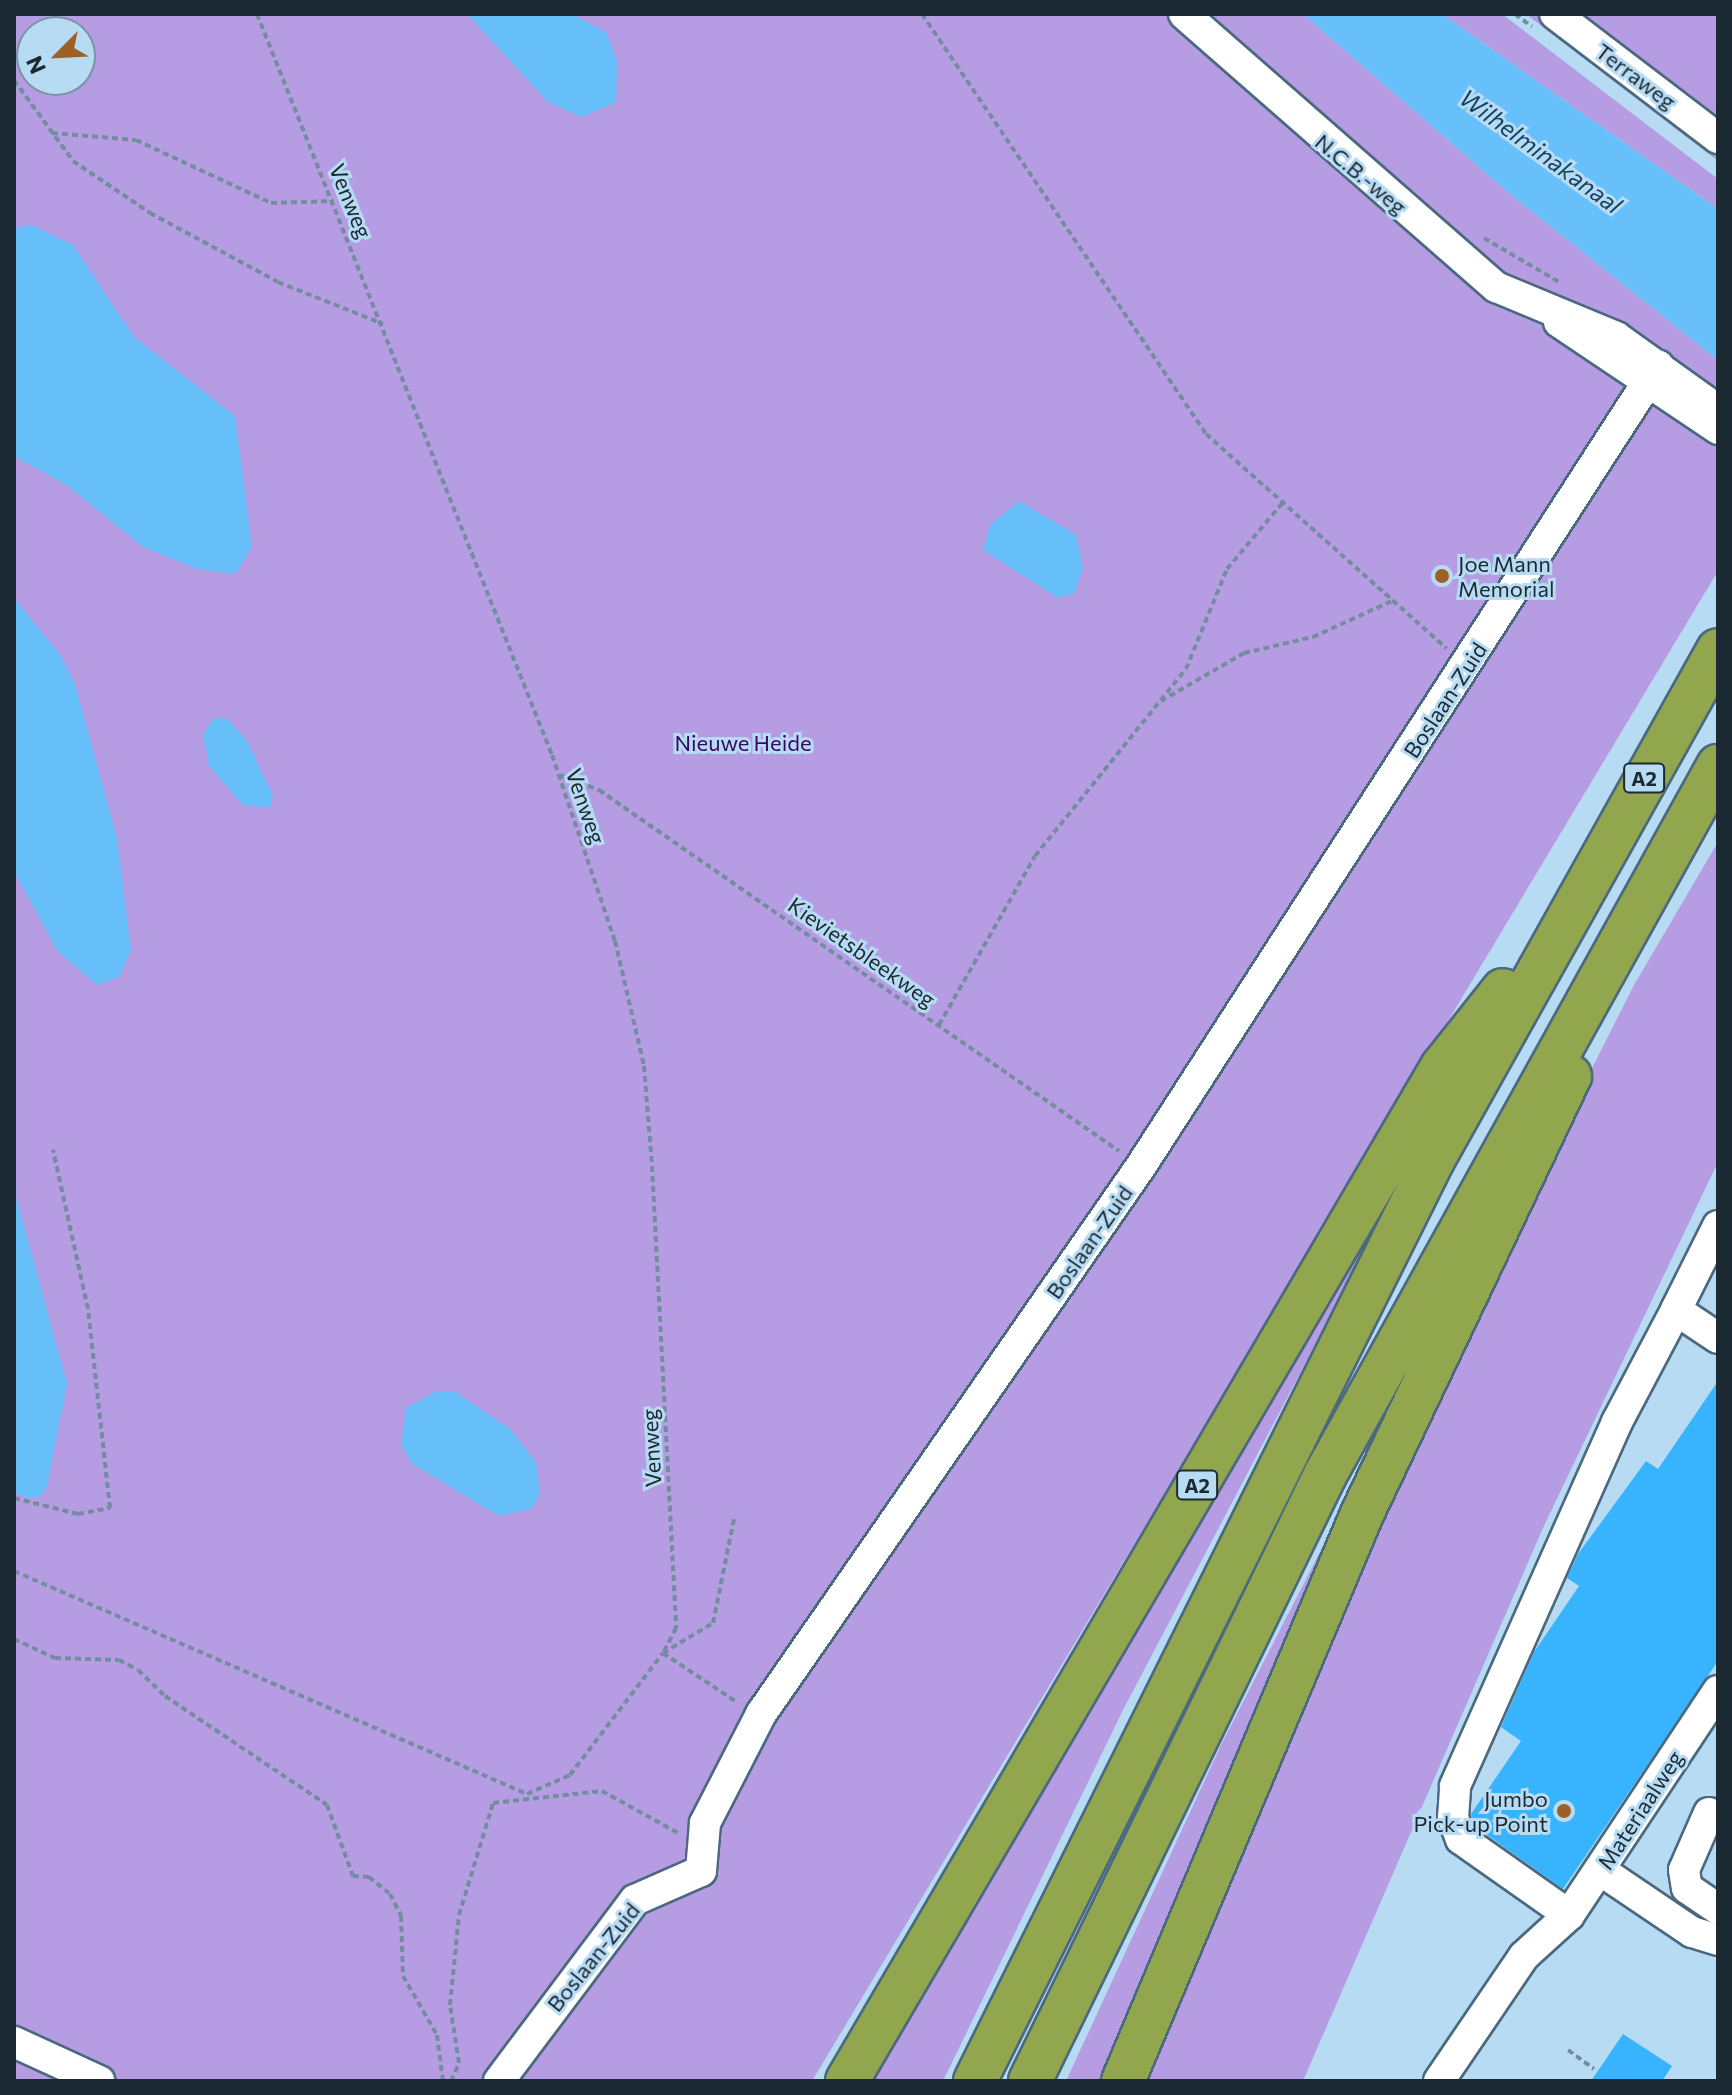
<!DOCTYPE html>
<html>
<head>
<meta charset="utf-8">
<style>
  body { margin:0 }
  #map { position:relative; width:1732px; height:2095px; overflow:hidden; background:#b8dbf4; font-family:Commissioner,sans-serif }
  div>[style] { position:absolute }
  .green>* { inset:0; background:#b59ce3 }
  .water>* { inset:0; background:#68c0fb }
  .building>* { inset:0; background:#38b3fd }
  .path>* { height:4px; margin-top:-2px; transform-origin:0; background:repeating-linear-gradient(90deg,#738d9f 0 6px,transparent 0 10px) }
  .roads { filter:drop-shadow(2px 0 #4a697f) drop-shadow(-2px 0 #4a697f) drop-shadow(0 2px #4a697f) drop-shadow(0 -2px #4a697f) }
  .minor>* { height:30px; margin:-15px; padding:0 15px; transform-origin:15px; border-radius:15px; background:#fff }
  .highway>* { height:42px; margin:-21px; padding:0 21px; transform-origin:21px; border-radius:21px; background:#92a64d }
  .dots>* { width:22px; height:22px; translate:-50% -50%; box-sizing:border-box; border:4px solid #b8dbf4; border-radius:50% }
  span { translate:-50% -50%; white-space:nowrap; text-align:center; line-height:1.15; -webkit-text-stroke:6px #b8dbf4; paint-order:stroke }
  .shield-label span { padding:2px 6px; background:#b8dbf4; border:2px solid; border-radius:6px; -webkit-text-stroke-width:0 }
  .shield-label { font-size:20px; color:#1b2932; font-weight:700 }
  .street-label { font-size:22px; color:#1b2932 }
  .poi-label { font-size:22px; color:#1b2932 }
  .left { translate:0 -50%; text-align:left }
  .right { translate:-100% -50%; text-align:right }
  .park-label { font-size:22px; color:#380765 }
  .water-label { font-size:24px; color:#144462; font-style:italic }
  .frame { position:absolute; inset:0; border:16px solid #1b2932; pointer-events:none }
  .north { position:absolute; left:16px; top:16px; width:80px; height:80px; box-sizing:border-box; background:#b8dbf4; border:2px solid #7994a6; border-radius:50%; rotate:246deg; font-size:22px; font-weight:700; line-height:32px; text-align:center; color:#1b2932 }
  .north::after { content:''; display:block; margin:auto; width:28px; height:36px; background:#9d6025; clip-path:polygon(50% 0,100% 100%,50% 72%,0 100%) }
</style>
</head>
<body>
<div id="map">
  <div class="green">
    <div style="clip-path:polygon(evenodd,14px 14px,1303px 14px,1509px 193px,1718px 360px,1718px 571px,812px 2081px,14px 2081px,14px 14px,32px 32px,80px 32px,80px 80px,32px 80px,32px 32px)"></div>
    <div style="clip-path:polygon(1442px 14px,1502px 14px,1718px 179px,1718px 209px)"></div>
    <div style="clip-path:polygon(1526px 14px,1537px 14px,1718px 151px,1718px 161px)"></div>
    <div style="clip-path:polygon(1571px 14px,1718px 14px,1718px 125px)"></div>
    <div style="clip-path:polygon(1718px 842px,1718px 1162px,1543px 1528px,1303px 2081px,1147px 2081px,1277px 1737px,1453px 1344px,1634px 985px)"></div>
    <div style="clip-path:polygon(1492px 1008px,1123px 1710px,943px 2081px,866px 2081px)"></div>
    <div style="clip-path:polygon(1482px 1236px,1111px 2081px,1066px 2081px,1222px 1743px)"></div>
  </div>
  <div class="water">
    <div style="clip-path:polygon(467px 14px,572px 14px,606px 32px,617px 61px,616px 102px,582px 117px,548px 102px)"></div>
    <div style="clip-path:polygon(1303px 14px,1442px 14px,1718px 209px,1718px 360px,1509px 193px)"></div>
    <div style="clip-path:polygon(32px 225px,73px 245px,134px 337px,235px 416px,252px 547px,235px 574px,197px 569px,143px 547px,68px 486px,14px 456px,14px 227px)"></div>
    <div style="clip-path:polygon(1019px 501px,1076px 535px,1083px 567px,1075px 593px,1058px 598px,983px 550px,990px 525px)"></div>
    <div style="clip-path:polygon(14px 598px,61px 656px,75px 684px,117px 838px,131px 950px,119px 977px,97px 985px,58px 952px,14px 872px)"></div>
    <div style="clip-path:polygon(214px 718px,228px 719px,247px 741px,273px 796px,270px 808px,243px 805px,209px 766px,203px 734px)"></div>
    <div style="clip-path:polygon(14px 1189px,67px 1384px,47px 1486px,40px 1497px,26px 1498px,14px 1492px)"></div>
    <div style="clip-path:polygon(436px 1391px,456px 1392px,510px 1429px,536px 1462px,540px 1494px,533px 1508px,499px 1516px,412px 1464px,401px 1444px,406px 1408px)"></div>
  </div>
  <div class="building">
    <div style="clip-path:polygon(1718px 1381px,1718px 1661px,1563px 1889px,1476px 1827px,1471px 1814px,1521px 1741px,1501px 1727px,1534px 1652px,1579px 1586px,1567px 1578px,1578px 1554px,1646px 1461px,1658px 1469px)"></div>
    <div style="clip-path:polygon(1623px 2034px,1672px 2066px,1662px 2081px,1591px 2081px)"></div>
  </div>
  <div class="path">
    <div style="left:257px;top:14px;width:798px;rotate:68.29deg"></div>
    <div style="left:552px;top:755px;width:196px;rotate:71.3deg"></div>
    <div style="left:615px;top:941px;width:128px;rotate:76.9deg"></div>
    <div style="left:644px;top:1066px;width:100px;rotate:85.4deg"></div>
    <div style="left:652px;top:1166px;width:463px;rotate:87deg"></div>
    <div style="left:676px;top:1628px;width:28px;rotate:117deg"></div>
    <div style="left:922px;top:14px;width:507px;rotate:55.93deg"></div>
    <div style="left:1206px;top:434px;width:322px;rotate:41.7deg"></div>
    <div style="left:1515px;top:14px;width:21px;rotate:37deg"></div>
    <div style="left:14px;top:80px;width:100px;rotate:53.9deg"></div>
    <div style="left:73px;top:161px;width:93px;rotate:34deg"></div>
    <div style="left:150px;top:213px;width:145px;rotate:28.3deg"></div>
    <div style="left:278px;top:282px;width:113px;rotate:21.8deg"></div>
    <div style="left:52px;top:133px;width:84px;rotate:4.8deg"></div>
    <div style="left:136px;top:140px;width:149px;rotate:25deg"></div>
    <div style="left:271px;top:203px;width:63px;rotate:-1.8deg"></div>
    <div style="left:1484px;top:238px;width:87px;rotate:30.4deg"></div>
    <div style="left:1161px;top:701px;width:96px;rotate:-30deg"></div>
    <div style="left:1244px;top:653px;width:71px;rotate:-13.1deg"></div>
    <div style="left:1313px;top:637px;width:87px;rotate:-24.5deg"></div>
    <div style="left:560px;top:775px;width:42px;rotate:21deg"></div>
    <div style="left:599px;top:790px;width:633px;rotate:34.77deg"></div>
    <div style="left:939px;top:1025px;width:194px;rotate:-60.4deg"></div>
    <div style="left:1035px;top:856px;width:240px;rotate:-51.1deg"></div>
    <div style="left:1186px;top:669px;width:108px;rotate:-67.7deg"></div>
    <div style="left:1227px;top:569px;width:89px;rotate:-50deg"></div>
    <div style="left:14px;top:1498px;width:66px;rotate:14deg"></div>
    <div style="left:78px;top:1514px;width:33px;rotate:-11deg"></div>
    <div style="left:110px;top:1508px;width:200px;rotate:-96.3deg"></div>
    <div style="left:88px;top:1309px;width:163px;rotate:-102.4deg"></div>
    <div style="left:14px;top:1571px;width:559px;rotate:23.49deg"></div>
    <div style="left:527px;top:1794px;width:47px;rotate:-23.8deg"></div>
    <div style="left:570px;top:1775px;width:153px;rotate:-52.7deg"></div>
    <div style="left:663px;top:1653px;width:58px;rotate:-31deg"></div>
    <div style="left:713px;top:1623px;width:106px;rotate:-78.6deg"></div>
    <div style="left:14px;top:1639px;width:45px;rotate:24.9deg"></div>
    <div style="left:55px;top:1658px;width:64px;rotate:1.8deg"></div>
    <div style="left:119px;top:1660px;width:21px;rotate:28deg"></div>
    <div style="left:138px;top:1670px;width:37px;rotate:44deg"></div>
    <div style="left:165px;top:1696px;width:195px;rotate:33.9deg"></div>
    <div style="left:327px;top:1805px;width:76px;rotate:69.9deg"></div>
    <div style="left:353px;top:1876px;width:16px;rotate:4deg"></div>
    <div style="left:369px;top:1877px;width:27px;rotate:39deg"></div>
    <div style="left:390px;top:1894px;width:25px;rotate:63deg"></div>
    <div style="left:401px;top:1916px;width:60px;rotate:88.1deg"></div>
    <div style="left:403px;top:1976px;width:68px;rotate:60deg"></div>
    <div style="left:437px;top:2035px;width:46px;rotate:82.6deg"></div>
    <div style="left:663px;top:1653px;width:90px;rotate:33.7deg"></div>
    <div style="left:1568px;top:2050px;width:32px;rotate:36deg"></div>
    <div style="left:451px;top:2081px;width:20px;rotate:-66deg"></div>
    <div style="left:459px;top:2063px;width:59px;rotate:-98.8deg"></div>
    <div style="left:450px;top:2005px;width:90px;rotate:-84.3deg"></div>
    <div style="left:459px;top:1915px;width:117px;rotate:-73.1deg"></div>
    <div style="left:493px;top:1803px;width:110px;rotate:-6.3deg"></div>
    <div style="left:602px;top:1791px;width:89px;rotate:28.9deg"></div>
  </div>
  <div class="roads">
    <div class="minor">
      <div style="left:1184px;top:14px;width:415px;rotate:41.2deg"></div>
      <div style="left:1496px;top:287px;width:130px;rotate:22.6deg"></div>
      <div style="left:1616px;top:337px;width:125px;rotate:35.6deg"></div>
      <div style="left:1555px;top:14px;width:205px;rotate:37.3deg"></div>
      <div style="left:1559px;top:322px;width:192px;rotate:33.9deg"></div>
      <div style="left:1718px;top:1226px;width:94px;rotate:116.6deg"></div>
      <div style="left:1676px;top:1310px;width:50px;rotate:33.7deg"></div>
      <div style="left:1709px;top:1813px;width:62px;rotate:113.7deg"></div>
      <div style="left:1684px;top:1870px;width:18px;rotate:81deg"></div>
      <div style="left:1687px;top:1888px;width:37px;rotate:34deg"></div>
      <div style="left:1600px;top:1870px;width:111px;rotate:34deg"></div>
      <div style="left:1692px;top:1932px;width:27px;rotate:17deg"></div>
      <div style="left:1569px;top:1915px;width:132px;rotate:-144.9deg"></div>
      <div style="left:1461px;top:1839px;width:22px;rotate:-111deg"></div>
      <div style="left:1453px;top:1818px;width:32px;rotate:-86deg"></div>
      <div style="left:1455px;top:1786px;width:398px;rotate:-66deg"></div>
      <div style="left:1617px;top:1422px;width:127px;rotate:-62.2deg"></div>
      <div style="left:14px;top:2042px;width:94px;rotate:24.6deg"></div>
      <div style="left:499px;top:2081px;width:226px;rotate:-53.1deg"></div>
      <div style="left:635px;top:1900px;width:72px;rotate:-23.7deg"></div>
      <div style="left:701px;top:1871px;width:48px;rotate:-85.2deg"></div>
      <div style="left:705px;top:1823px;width:123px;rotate:-62.8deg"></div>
      <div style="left:761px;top:1714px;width:667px;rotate:-55.26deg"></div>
      <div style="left:1141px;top:1166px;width:953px;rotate:-57.13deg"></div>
      <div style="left:1439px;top:2081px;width:151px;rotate:-55.8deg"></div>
      <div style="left:1524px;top:1956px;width:61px;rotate:-42.3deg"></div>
      <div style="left:1569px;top:1915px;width:269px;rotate:-56.4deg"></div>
    </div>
    <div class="highway">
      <div style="left:847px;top:2081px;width:1176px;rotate:-59.6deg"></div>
      <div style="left:1442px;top:1067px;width:98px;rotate:-51.6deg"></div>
      <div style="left:975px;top:2081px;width:1029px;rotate:-63.56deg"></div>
      <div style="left:1433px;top:1160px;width:584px;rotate:-60.8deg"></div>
      <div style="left:1030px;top:2081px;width:674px;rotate:-64.04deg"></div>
      <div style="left:1325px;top:1475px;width:811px;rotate:-61deg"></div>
      <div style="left:1123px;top:2081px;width:615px;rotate:-67.14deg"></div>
      <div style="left:1362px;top:1514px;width:485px;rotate:-64.6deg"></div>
    </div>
  </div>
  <div class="dots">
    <div style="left:1442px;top:576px;background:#9d6025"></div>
    <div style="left:1564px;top:1811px;background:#9d6025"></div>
  </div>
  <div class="shield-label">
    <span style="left:1644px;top:778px">A2</span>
    <span style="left:1197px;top:1485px">A2</span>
  </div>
  <div class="street-label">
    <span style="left:1636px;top:76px;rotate:37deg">Terraweg</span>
    <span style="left:1361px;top:174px;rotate:40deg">N.C.B.-weg</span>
    <span style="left:351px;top:201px;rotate:68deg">Venweg</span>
    <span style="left:1445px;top:700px;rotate:-57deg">Boslaan-Zuid</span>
    <span style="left:586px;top:806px;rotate:71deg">Venweg</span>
    <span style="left:862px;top:952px;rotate:35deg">Kievietsbleekweg</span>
    <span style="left:1089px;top:1242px;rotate:-55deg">Boslaan-Zuid</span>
    <span style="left:651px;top:1448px;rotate:-93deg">Venweg</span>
    <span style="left:1640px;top:1810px;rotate:-57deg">Materiaalweg</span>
    <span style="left:593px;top:1957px;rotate:-51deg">Boslaan-Zuid</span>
  </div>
  <div class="poi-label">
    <span class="left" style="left:1458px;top:576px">Joe Mann<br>Memorial</span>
    <span class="right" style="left:1548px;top:1811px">Jumbo<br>Pick-up Point</span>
  </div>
  <div class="park-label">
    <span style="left:743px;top:743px">Nieuwe Heide</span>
  </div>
  <div class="water-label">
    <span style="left:1541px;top:151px;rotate:36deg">Wilhelminakanaal</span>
  </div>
  <div class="frame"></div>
  <div class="north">N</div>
</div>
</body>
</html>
